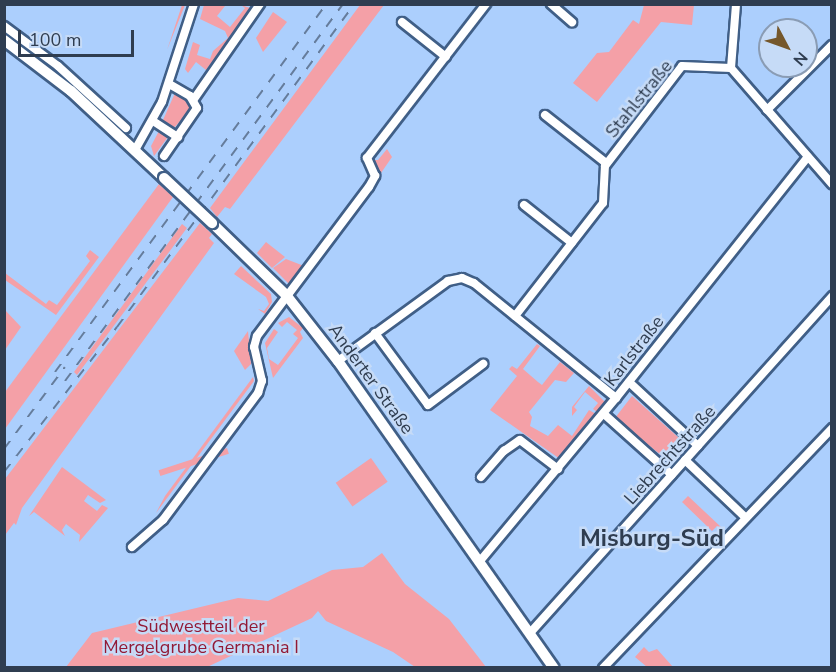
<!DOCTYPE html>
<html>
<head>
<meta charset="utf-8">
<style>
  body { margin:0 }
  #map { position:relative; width:836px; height:672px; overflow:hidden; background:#accffd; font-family:"Nunito Sans",sans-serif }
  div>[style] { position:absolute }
  .green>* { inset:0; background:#f4a0a7; transform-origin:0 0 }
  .roads { filter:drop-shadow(2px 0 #405f87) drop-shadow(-2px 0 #405f87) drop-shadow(0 2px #405f87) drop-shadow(0 -2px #405f87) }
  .minor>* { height:8px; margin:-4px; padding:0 4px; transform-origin:4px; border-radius:4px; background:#fff }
  .secondary>* { height:10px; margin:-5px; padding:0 5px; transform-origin:5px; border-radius:5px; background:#fff }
  .rail>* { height:2px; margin-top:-1px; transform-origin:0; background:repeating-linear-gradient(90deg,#657c9b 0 10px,transparent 0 20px) }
  .bridges { filter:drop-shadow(2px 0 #405f87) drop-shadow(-2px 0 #405f87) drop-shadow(0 2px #405f87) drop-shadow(0 -2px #405f87) }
  .secondary-bridge>* { height:10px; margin:-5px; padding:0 5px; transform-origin:5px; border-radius:5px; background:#fff }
  span { translate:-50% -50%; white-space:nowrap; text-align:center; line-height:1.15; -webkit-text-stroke:5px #c6dbf7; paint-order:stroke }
  .street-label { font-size:18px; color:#2f3d50 }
  .park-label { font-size:18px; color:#921935 }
  .district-label { font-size:24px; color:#2f3d50; font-weight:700 }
  .frame { position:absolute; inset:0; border:6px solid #2f3d50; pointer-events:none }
  .north { position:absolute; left:758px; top:18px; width:60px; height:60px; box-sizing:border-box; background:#c6dbf7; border:2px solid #8a9cb4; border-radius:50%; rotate:131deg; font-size:16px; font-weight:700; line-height:24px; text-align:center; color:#2f3d50 }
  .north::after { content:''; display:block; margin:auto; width:21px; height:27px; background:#75572b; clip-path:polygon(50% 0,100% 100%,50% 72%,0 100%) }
  .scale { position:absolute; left:18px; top:30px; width:116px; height:27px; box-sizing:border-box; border:3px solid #2f3d50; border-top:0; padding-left:8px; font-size:18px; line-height:21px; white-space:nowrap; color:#2f3d50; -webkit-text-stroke:4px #c6dbf7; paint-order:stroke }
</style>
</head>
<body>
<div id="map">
  <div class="green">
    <div style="clip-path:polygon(182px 4px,185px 5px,167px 50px,182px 5px)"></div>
    <div style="clip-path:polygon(204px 5px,225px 6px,217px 16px,230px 27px,245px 8px,241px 5px,253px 9px,206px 70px,196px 62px,188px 73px,185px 69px,193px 42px,200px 45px,197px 55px,210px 59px,213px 51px,228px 38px,225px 31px,200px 19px)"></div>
    <div style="clip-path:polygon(360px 5px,384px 5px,230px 209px,225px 207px,217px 217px,210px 208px)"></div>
    <div style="clip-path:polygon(644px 5px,694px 5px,692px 25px,661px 22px,597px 102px,573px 83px,597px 53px,609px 52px,633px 20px,639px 24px)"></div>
    <div style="clip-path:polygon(273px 12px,287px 22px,263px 52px,256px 38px)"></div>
    <div style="clip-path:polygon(4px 30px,53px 66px,125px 131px,5px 33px)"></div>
    <div style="clip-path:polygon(175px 93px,189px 102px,191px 109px,173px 129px,163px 120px)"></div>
    <div style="clip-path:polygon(159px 131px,168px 137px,154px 156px,151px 146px)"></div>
    <div style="clip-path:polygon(387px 149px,392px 157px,381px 173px,373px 160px,378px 160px)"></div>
    <div style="clip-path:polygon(159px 184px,173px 197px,5px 429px,5px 392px)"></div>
    <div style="clip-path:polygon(200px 223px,212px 234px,209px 238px,214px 243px,22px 508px,16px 525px,14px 523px,5px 535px,5px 479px)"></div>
    <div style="clip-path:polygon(182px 224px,187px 228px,77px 375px,74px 372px)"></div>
    <div style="clip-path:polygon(266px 242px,285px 257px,272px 268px,257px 253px)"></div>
    <div style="clip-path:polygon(90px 250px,99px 257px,56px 315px,5px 280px,5px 273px,46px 304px,49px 300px,57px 305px,90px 261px,86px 256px)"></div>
    <div style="clip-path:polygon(286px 259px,304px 266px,290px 285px,273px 268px)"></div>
    <div style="clip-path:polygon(241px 266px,271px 294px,272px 302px,265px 314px,258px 309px,264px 311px,269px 304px,266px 297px,234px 274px)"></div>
    <div style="clip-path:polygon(5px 310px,21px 327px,5px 350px)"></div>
    <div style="clip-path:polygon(289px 317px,303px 328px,300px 332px,303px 338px,273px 378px,265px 343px,274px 329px,278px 332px,267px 348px,269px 359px,278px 365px,298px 338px,293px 334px,297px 330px,287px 322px,282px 327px,278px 323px)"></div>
    <div style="clip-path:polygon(248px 331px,251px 364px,245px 370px,234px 351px)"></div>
    <div style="clip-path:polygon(537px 344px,540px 346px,523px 369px,538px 382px,542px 385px,560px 362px,574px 373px,566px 382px,555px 380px,529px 412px,532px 417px,530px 426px,548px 436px,558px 425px,572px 436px,589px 410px,596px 414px,560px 459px,490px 410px,517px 376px,509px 369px,512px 366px,517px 369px)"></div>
    <div style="clip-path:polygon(253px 377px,254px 381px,156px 513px,165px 496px)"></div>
    <div style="clip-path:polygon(589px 386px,605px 402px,597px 412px,593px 409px,598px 403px,585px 392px,574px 407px,577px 410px,572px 416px,572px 407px)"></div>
    <div style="clip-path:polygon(632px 396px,688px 446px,672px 464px,615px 418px)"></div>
    <div style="left:227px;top:448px;width:6px;height:72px;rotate:72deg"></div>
    <div style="left:371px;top:458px;width:29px;height:43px;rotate:55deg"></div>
    <div style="clip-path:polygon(62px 467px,106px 500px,100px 503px,88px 495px,84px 501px,97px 511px,102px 505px,108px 508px,79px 542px,80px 535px,66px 524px,62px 530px,65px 536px,34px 512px,29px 516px)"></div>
    <div style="clip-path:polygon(688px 496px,721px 527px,720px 529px,717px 526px,712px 531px,682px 502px)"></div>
    <div style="clip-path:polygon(382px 553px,405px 584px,449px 619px,486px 667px,415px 667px,393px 652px,326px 621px,318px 611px,312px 618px,207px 667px,66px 667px,92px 633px,238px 598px,268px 601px,332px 570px,363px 567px)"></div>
    <div style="clip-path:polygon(644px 647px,649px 652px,657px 649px,673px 667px,647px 667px,635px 657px)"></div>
  </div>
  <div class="roads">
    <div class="minor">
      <div style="left:551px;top:4px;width:28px;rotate:41deg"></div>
      <div style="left:402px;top:22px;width:56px;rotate:38.5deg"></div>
      <div style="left:4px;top:26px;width:67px;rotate:36.5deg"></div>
      <div style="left:58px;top:66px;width:92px;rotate:42.4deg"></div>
      <div style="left:731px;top:68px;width:64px;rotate:-85.5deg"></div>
      <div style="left:194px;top:99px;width:116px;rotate:-55.2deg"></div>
      <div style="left:767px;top:110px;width:92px;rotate:-45deg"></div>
      <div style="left:545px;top:115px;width:78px;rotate:38.2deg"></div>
      <div style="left:153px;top:121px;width:30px;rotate:33deg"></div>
      <div style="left:135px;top:150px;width:55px;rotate:-60.6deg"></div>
      <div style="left:162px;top:102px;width:103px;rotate:-71.9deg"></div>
      <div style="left:164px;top:156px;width:58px;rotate:-55.5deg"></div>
      <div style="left:197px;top:108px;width:14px;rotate:-120deg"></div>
      <div style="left:190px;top:96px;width:24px;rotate:-150deg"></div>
      <div style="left:524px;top:205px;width:61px;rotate:38.4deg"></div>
      <div style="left:515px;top:316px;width:143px;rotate:-52.1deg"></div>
      <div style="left:603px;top:203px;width:37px;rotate:-87deg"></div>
      <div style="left:605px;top:166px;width:126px;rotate:-52.4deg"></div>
      <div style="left:682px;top:66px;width:49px;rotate:2.3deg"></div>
      <div style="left:731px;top:68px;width:154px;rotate:49deg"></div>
      <div style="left:375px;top:333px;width:89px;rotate:53.6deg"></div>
      <div style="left:428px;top:405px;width:69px;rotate:-36.7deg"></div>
      <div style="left:338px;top:361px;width:136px;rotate:-36deg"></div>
      <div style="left:448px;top:281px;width:14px;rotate:-12deg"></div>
      <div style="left:462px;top:278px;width:13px;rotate:23deg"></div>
      <div style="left:474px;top:283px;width:183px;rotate:39deg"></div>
      <div style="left:629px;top:382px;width:94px;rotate:42.8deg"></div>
      <div style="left:604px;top:414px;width:91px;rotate:41.9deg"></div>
      <div style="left:685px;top:460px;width:84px;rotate:43.6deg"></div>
      <div style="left:481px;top:477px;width:35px;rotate:-49deg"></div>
      <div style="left:504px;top:451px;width:19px;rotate:-35deg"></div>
      <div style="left:520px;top:440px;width:48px;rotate:37.3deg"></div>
      <div style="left:132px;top:547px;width:41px;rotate:-41.1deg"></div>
      <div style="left:163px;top:520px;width:159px;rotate:-53.2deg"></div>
      <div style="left:258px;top:393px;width:13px;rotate:-72deg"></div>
      <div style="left:262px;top:381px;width:35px;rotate:-103deg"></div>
      <div style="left:254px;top:347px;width:11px;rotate:-75deg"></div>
      <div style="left:257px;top:336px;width:186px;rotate:-53.1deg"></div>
      <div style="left:369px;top:187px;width:13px;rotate:-61deg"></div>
      <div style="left:375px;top:176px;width:20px;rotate:-114deg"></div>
      <div style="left:367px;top:158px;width:195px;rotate:-52.3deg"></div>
      <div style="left:480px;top:561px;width:212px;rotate:-50.2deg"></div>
      <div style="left:616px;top:398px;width:308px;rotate:-51.5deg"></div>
      <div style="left:530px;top:633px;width:453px;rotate:-48.1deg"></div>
      <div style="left:603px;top:668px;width:332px;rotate:-46.3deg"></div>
    </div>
    <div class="secondary">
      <div style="left:4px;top:40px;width:84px;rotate:37.3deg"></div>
      <div style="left:71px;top:91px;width:127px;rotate:43.1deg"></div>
      <div style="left:212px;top:223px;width:105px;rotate:44.2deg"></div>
      <div style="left:287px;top:296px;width:83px;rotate:51.9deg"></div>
      <div style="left:338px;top:361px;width:375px;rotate:54.9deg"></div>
    </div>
  </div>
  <div class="rail">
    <div style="left:55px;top:372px;width:457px;rotate:-53.6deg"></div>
    <div style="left:65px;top:381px;width:468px;rotate:-53.6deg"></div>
    <div style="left:4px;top:449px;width:102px;rotate:-53.4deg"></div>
    <div style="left:4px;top:472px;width:184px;rotate:-52.1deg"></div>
    <div style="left:117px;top:327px;width:401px;rotate:-53.7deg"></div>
  </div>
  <div class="bridges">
    <div class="secondary-bridge">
      <div style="left:164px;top:178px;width:66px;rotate:43.2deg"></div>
    </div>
  </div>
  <div class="street-label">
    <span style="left:639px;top:99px;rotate:-51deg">Stahlstraße</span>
    <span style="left:634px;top:351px;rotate:-52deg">Karlstraße</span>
    <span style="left:371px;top:379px;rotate:54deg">Anderter Straße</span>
    <span style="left:670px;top:455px;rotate:-48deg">Liebrechtstraße</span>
  </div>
  <div class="park-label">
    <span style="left:201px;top:637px">Südwestteil der<br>Mergelgrube Germania I</span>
  </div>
  <div class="district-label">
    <span style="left:652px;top:539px">Misburg-Süd</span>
  </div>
  <div class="frame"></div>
  <div class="north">N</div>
  <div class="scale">100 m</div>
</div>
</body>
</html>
